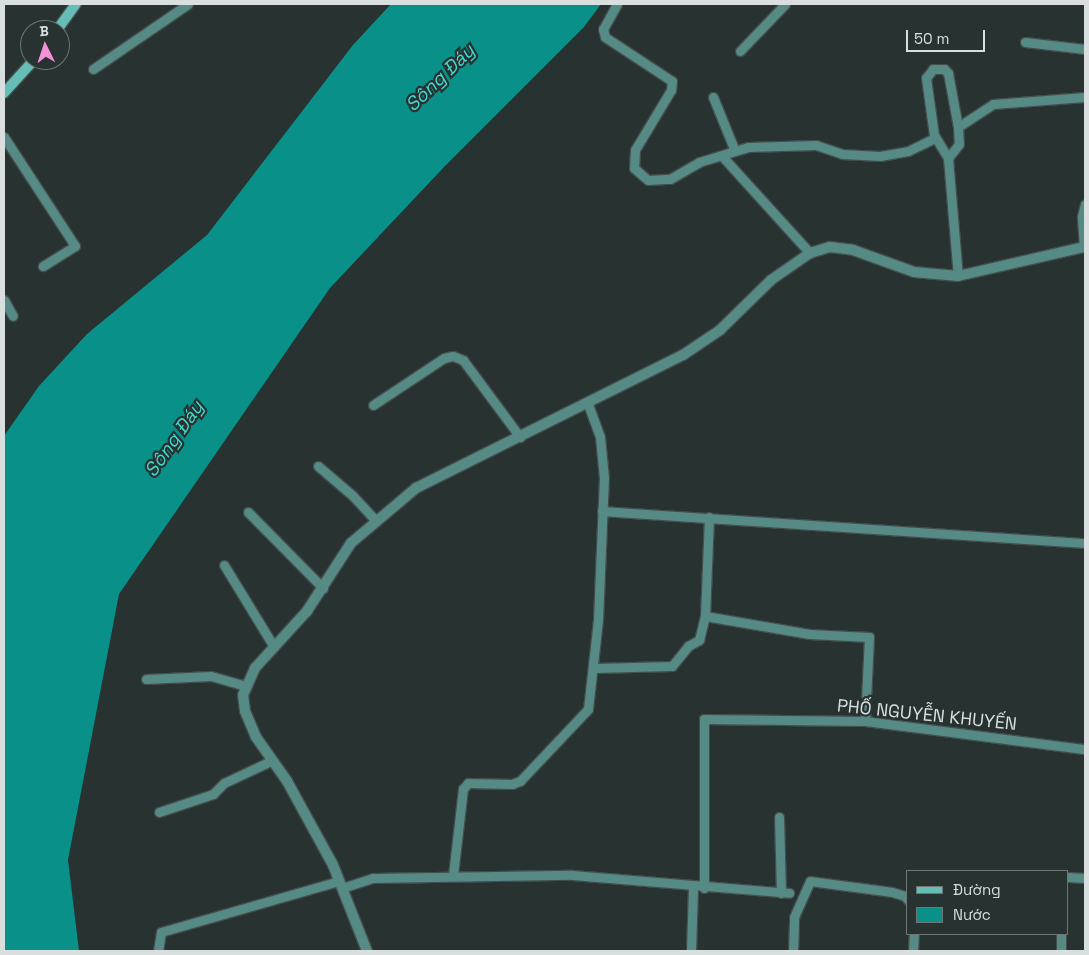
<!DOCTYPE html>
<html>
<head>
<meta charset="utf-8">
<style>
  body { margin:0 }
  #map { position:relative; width:1089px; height:955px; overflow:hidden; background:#273231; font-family:"Space Grotesk",sans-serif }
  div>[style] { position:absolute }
  .water>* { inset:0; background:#099089 }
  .roads { filter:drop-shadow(1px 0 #434e4d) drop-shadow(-1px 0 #434e4d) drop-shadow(0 1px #434e4d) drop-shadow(0 -1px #434e4d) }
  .minor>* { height:9px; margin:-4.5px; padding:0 4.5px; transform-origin:4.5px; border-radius:4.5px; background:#558a85 }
  .tertiary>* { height:10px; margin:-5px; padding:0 5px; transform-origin:5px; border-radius:5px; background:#558a85 }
  .secondary>* { height:10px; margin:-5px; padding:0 5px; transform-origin:5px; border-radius:5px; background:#65bdb6 }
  span { translate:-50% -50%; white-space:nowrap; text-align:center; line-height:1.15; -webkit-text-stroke:4.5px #273231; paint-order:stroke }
  .street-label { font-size:18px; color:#d8dfde }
  .water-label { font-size:19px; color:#42dad0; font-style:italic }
  .frame { position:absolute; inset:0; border:5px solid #d8dfde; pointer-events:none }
  .legend { position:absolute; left:906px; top:870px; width:162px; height:65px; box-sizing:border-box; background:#273231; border:1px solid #6e7776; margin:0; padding:6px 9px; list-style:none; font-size:15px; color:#d8dfde }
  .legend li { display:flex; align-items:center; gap:10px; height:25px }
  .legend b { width:25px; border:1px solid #6e7776 }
  .north { position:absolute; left:20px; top:20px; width:50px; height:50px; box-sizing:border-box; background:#273231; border:1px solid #6e7776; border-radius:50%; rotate:356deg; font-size:14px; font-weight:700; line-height:20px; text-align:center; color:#d8dfde }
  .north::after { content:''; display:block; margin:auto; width:18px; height:22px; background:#f391d6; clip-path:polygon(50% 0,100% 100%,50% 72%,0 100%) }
  .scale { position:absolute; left:906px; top:30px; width:79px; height:22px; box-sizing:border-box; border:2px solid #d8dfde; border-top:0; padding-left:6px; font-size:15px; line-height:18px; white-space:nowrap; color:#d8dfde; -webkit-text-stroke:4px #273231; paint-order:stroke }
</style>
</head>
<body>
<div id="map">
  <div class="water">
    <div style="clip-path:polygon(391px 4px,601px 4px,584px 27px,444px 167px,330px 288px,119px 594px,68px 860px,79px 951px,4px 951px,4px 436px,39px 386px,87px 334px,207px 235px,353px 45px)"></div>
  </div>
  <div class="roads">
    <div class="minor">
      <div style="left:617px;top:4px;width:29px;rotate:119deg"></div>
      <div style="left:603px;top:29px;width:8px;rotate:76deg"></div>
      <div style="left:605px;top:37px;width:80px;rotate:33.3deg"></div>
      <div style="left:672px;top:81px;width:9px;rotate:96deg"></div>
      <div style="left:671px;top:90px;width:70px;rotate:121deg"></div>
      <div style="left:635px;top:150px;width:18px;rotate:93deg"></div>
      <div style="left:634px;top:168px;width:18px;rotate:41deg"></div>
      <div style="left:648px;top:180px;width:22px;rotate:-3deg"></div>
      <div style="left:670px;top:179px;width:34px;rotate:-30deg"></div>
      <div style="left:699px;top:162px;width:51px;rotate:-17deg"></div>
      <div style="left:748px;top:147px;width:68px;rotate:-1.7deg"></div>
      <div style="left:816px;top:145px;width:28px;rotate:19deg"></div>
      <div style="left:842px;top:154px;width:38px;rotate:3deg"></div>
      <div style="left:880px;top:156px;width:28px;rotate:-10deg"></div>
      <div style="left:908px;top:151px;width:30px;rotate:-26deg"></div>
      <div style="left:1025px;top:42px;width:60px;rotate:6.7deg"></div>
      <div style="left:740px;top:51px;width:65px;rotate:-46.2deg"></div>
      <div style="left:93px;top:69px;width:115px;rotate:-34.4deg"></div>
      <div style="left:713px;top:97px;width:58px;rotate:67.8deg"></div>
      <div style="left:958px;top:127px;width:42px;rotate:-33.3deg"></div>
      <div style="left:993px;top:104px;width:92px;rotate:-4.4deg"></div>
      <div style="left:4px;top:137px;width:130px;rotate:56.9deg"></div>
      <div style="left:75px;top:246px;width:38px;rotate:148deg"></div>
      <div style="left:722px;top:156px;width:131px;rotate:47.8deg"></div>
      <div style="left:948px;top:158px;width:27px;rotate:-121deg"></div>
      <div style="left:934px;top:135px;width:58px;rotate:-98deg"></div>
      <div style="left:926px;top:78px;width:11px;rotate:-52deg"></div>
      <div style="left:933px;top:69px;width:11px"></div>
      <div style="left:944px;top:69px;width:6px;rotate:45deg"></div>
      <div style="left:948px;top:73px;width:55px;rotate:79.5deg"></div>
      <div style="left:958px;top:127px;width:17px;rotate:87deg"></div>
      <div style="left:959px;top:144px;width:18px;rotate:128deg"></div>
      <div style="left:948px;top:158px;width:118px;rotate:85.2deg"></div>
      <div style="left:1084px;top:247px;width:31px;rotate:-94deg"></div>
      <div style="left:1082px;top:216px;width:12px;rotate:-76deg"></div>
      <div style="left:4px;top:300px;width:18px;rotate:61deg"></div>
      <div style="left:373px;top:405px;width:85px;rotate:-33.5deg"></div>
      <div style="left:444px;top:358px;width:9px;rotate:-13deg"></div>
      <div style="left:453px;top:356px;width:11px;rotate:22deg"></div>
      <div style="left:463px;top:360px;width:96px;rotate:53.5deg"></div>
      <div style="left:318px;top:466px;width:45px;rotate:40.5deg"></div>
      <div style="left:352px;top:495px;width:34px;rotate:47deg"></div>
      <div style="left:602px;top:511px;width:484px;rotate:3.8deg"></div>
      <div style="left:248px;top:512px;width:107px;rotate:45.4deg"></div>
      <div style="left:709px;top:517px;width:99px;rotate:92.3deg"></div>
      <div style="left:705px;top:616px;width:106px;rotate:9.8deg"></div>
      <div style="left:809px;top:634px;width:60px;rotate:2.9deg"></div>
      <div style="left:869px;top:637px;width:84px;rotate:92.7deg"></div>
      <div style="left:224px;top:565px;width:96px;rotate:58.6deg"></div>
      <div style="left:595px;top:668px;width:77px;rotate:-1.5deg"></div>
      <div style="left:672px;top:666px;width:26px;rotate:-51deg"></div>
      <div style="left:688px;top:646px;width:13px;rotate:-29deg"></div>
      <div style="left:699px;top:640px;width:25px;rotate:-76deg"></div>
      <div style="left:146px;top:679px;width:65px;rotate:-2.6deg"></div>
      <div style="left:211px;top:676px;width:35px;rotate:16deg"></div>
      <div style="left:159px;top:812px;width:57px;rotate:-18.4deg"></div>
      <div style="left:213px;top:794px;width:16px;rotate:-45deg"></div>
      <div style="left:224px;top:783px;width:52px;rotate:-25.1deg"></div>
      <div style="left:779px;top:817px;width:76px;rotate:88.5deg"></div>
      <div style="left:453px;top:875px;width:87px;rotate:-83.4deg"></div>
      <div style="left:463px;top:789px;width:8px;rotate:-50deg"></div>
      <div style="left:468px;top:783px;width:44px;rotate:1.3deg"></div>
      <div style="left:512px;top:784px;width:9px;rotate:-21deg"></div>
      <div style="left:520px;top:781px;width:99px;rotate:-46.6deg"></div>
      <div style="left:588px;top:709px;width:90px;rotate:-83.6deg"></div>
      <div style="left:598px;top:620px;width:142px;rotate:-87.6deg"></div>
      <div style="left:604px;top:478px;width:41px;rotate:-95.6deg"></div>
      <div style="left:600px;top:437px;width:37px;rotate:-110deg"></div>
      <div style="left:1068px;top:877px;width:17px;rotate:3deg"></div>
      <div style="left:342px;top:888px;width:33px;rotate:-18deg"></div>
      <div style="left:373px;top:878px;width:199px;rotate:-0.9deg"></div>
      <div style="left:572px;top:875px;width:218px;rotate:4.7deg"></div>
      <div style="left:704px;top:888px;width:169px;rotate:-90deg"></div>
      <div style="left:704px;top:719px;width:161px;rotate:0.7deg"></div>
      <div style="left:865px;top:721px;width:222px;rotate:7.3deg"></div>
      <div style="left:1061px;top:934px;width:17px;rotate:90deg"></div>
      <div style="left:158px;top:951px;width:19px;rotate:-81deg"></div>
      <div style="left:161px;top:932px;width:185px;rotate:-16deg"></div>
      <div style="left:691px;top:951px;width:64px;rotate:-88.2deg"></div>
      <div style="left:793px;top:951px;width:34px;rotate:-88deg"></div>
      <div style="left:794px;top:917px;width:39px;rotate:-66deg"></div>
      <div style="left:810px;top:881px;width:83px;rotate:7.6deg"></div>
      <div style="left:892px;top:892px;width:14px;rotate:17deg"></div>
      <div style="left:905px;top:896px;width:5px;rotate:53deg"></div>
      <div style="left:913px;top:951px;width:17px;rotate:-87deg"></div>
    </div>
    <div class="tertiary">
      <div style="left:367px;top:951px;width:92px;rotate:-111.6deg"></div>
      <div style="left:333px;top:865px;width:96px;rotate:-118.7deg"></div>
      <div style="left:287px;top:781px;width:54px;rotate:-125.2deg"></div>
      <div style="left:256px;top:737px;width:28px;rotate:-113deg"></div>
      <div style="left:245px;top:711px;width:16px;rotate:-97deg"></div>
      <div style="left:243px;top:695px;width:30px;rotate:-66deg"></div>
      <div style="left:255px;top:668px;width:77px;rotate:-47.6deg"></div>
      <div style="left:307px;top:611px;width:81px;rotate:-57.1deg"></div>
      <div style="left:351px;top:543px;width:85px;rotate:-40.2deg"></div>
      <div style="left:416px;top:488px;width:298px;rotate:-26.5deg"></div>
      <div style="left:683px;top:355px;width:45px;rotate:-34deg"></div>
      <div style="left:720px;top:330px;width:71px;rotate:-44.4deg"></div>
      <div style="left:771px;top:280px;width:47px;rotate:-34.7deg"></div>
      <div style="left:810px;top:253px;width:21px;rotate:-17deg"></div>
      <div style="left:830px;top:247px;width:23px;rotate:7deg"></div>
      <div style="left:853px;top:250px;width:65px;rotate:19.8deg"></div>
      <div style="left:914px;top:272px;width:44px;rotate:5.2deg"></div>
      <div style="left:958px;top:276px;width:130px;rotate:-12.9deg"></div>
    </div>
    <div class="secondary">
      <div style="left:57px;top:30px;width:32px;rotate:-54deg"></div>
      <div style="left:4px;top:93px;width:45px;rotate:-47.7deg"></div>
    </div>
  </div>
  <div class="street-label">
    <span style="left:927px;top:715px;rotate:6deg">PHỐ NGUYỄN KHUYẾN</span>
  </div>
  <div class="water-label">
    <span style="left:440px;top:78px;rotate:-44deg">Sông Đáy</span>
    <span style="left:174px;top:439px;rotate:-55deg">Sông Đáy</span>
  </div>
  <div class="frame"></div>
  <ul class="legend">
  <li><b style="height:6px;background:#65bdb6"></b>Đường</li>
  <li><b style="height:14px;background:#099089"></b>Nước</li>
  </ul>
  <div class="north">B</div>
  <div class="scale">50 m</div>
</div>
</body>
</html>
